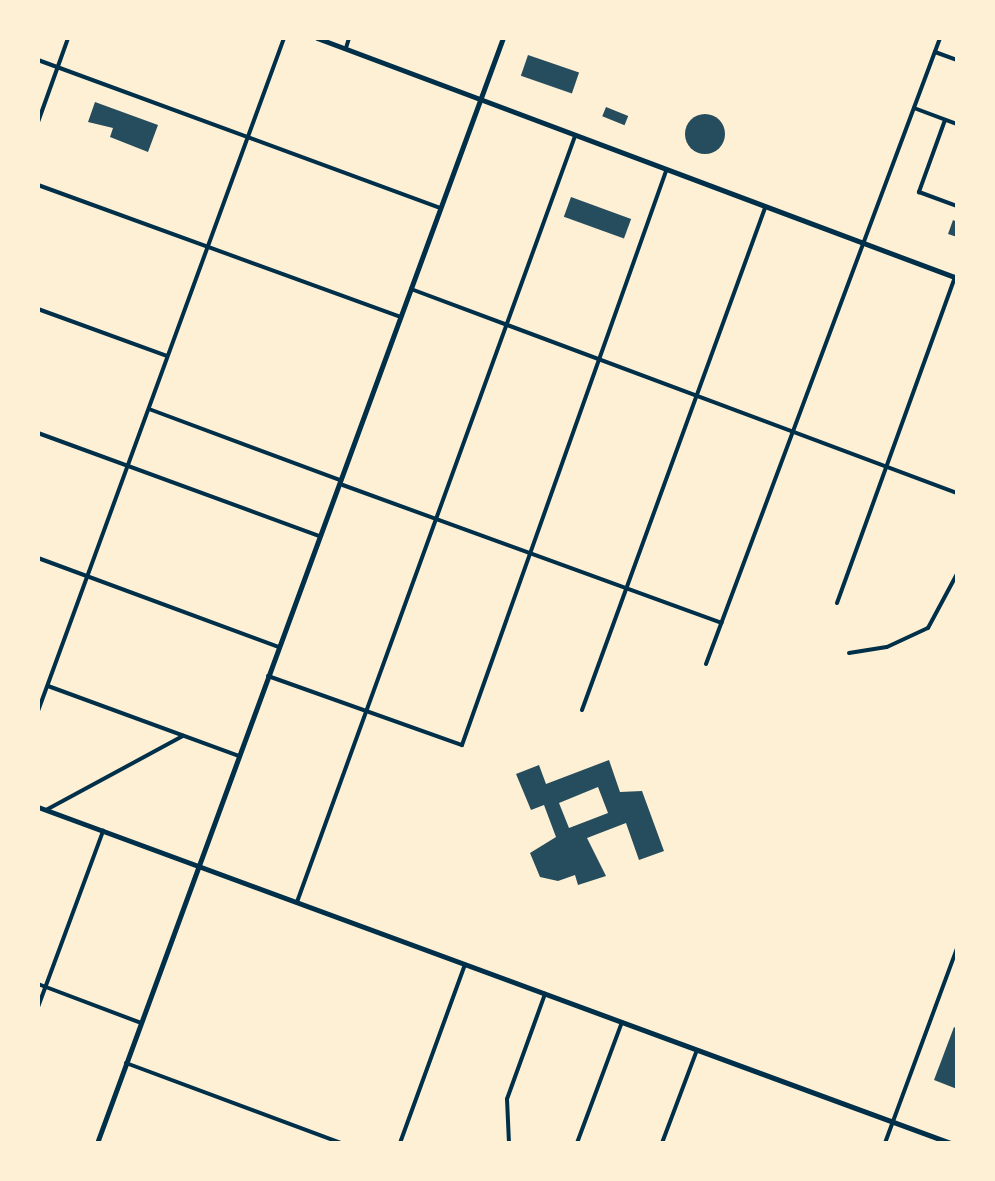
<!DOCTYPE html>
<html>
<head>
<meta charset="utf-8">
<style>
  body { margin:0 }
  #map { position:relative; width:995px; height:1181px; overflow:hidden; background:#fdf0d5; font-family:Literata,serif }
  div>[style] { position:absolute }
  .building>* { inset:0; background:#264d5e; transform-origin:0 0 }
  .round { border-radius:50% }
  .minor>* { height:4px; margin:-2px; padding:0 2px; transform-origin:2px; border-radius:2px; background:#003049 }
  .tertiary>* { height:5px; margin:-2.5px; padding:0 2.5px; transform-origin:2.5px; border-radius:2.5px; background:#003049 }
  .secondary>* { height:5px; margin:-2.5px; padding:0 2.5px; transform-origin:2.5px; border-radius:2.5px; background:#003049 }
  span { translate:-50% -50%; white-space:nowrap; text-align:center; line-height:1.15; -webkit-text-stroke:6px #fdf0d5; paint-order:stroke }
  .frame { position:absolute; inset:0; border:40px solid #fdf0d5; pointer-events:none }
</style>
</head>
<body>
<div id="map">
  <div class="building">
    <div style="left:528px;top:55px;width:54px;height:22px;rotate:19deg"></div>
    <div style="clip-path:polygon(95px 102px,158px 125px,148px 152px,110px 137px,113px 128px,88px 122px)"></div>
    <div style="left:606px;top:107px;width:24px;height:10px;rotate:22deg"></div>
    <div class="round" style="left:685px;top:114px;width:40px;height:40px"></div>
    <div style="left:571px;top:197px;width:64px;height:21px;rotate:20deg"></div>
    <div style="clip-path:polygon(953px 220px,957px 222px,957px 237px,948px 234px)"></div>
    <div style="clip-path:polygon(evenodd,609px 760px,620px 792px,642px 791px,664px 851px,639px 860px,626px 823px,587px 838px,606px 876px,578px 885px,575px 875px,558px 881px,540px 877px,530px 853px,556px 837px,544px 805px,531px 810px,516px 774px,539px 765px,546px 784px,609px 760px,598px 787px,608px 813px,569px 828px,559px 803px,598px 787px)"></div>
    <div style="clip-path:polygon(954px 1027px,957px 1029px,957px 1089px,934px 1080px)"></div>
  </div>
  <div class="minor">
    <div style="left:346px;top:48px;width:10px;rotate:-73deg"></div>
    <div style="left:935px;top:52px;width:23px;rotate:20deg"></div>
    <div style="left:38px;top:60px;width:429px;rotate:20.2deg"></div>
    <div style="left:914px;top:108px;width:46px;rotate:20.4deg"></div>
    <div style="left:945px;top:120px;width:77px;rotate:109.9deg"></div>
    <div style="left:919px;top:192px;width:40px;rotate:20.2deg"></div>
    <div style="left:38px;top:122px;width:89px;rotate:-70.3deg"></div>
    <div style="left:38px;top:185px;width:385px;rotate:20deg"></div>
    <div style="left:411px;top:289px;width:583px;rotate:20.49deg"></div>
    <div style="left:38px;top:309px;width:137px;rotate:20deg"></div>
    <div style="left:149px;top:409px;width:204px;rotate:20.4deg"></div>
    <div style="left:38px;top:433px;width:299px;rotate:20.1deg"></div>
    <div style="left:340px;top:484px;width:406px;rotate:20deg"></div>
    <div style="left:38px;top:558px;width:257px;rotate:20.3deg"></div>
    <div style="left:837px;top:603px;width:347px;rotate:-70.1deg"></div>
    <div style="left:849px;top:653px;width:38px;rotate:-9deg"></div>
    <div style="left:887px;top:647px;width:45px;rotate:-24.9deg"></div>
    <div style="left:928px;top:628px;width:61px;rotate:-61.8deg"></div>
    <div style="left:706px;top:664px;width:668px;rotate:-69.5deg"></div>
    <div style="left:268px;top:676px;width:206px;rotate:19.6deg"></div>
    <div style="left:462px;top:745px;width:609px;rotate:-70.43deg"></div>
    <div style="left:48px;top:686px;width:203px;rotate:20.1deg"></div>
    <div style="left:582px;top:710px;width:534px;rotate:-69.97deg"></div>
    <div style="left:38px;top:711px;width:717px;rotate:-69.92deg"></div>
    <div style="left:46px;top:810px;width:156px;rotate:-28.4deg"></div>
    <div style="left:297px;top:902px;width:815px;rotate:-70.05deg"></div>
    <div style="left:38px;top:984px;width:110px;rotate:20.7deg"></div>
    <div style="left:38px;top:1007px;width:188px;rotate:-69.7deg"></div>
    <div style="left:126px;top:1063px;width:229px;rotate:20.4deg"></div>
    <div style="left:400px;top:1143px;width:190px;rotate:-70deg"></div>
    <div style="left:509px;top:1143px;width:44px;rotate:-92.6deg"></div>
    <div style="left:507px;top:1099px;width:112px;rotate:-70.1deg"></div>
    <div style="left:577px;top:1143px;width:129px;rotate:-69.6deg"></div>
    <div style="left:662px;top:1143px;width:99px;rotate:-69.4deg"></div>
    <div style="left:885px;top:1143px;width:208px;rotate:-69.7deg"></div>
  </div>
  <div class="tertiary">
    <div style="left:38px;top:807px;width:972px;rotate:20.22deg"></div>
  </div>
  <div class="secondary">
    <div style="left:317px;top:38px;width:684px;rotate:20.56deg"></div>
    <div style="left:97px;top:1143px;width:1177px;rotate:-69.83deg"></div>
  </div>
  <div class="frame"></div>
</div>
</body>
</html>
